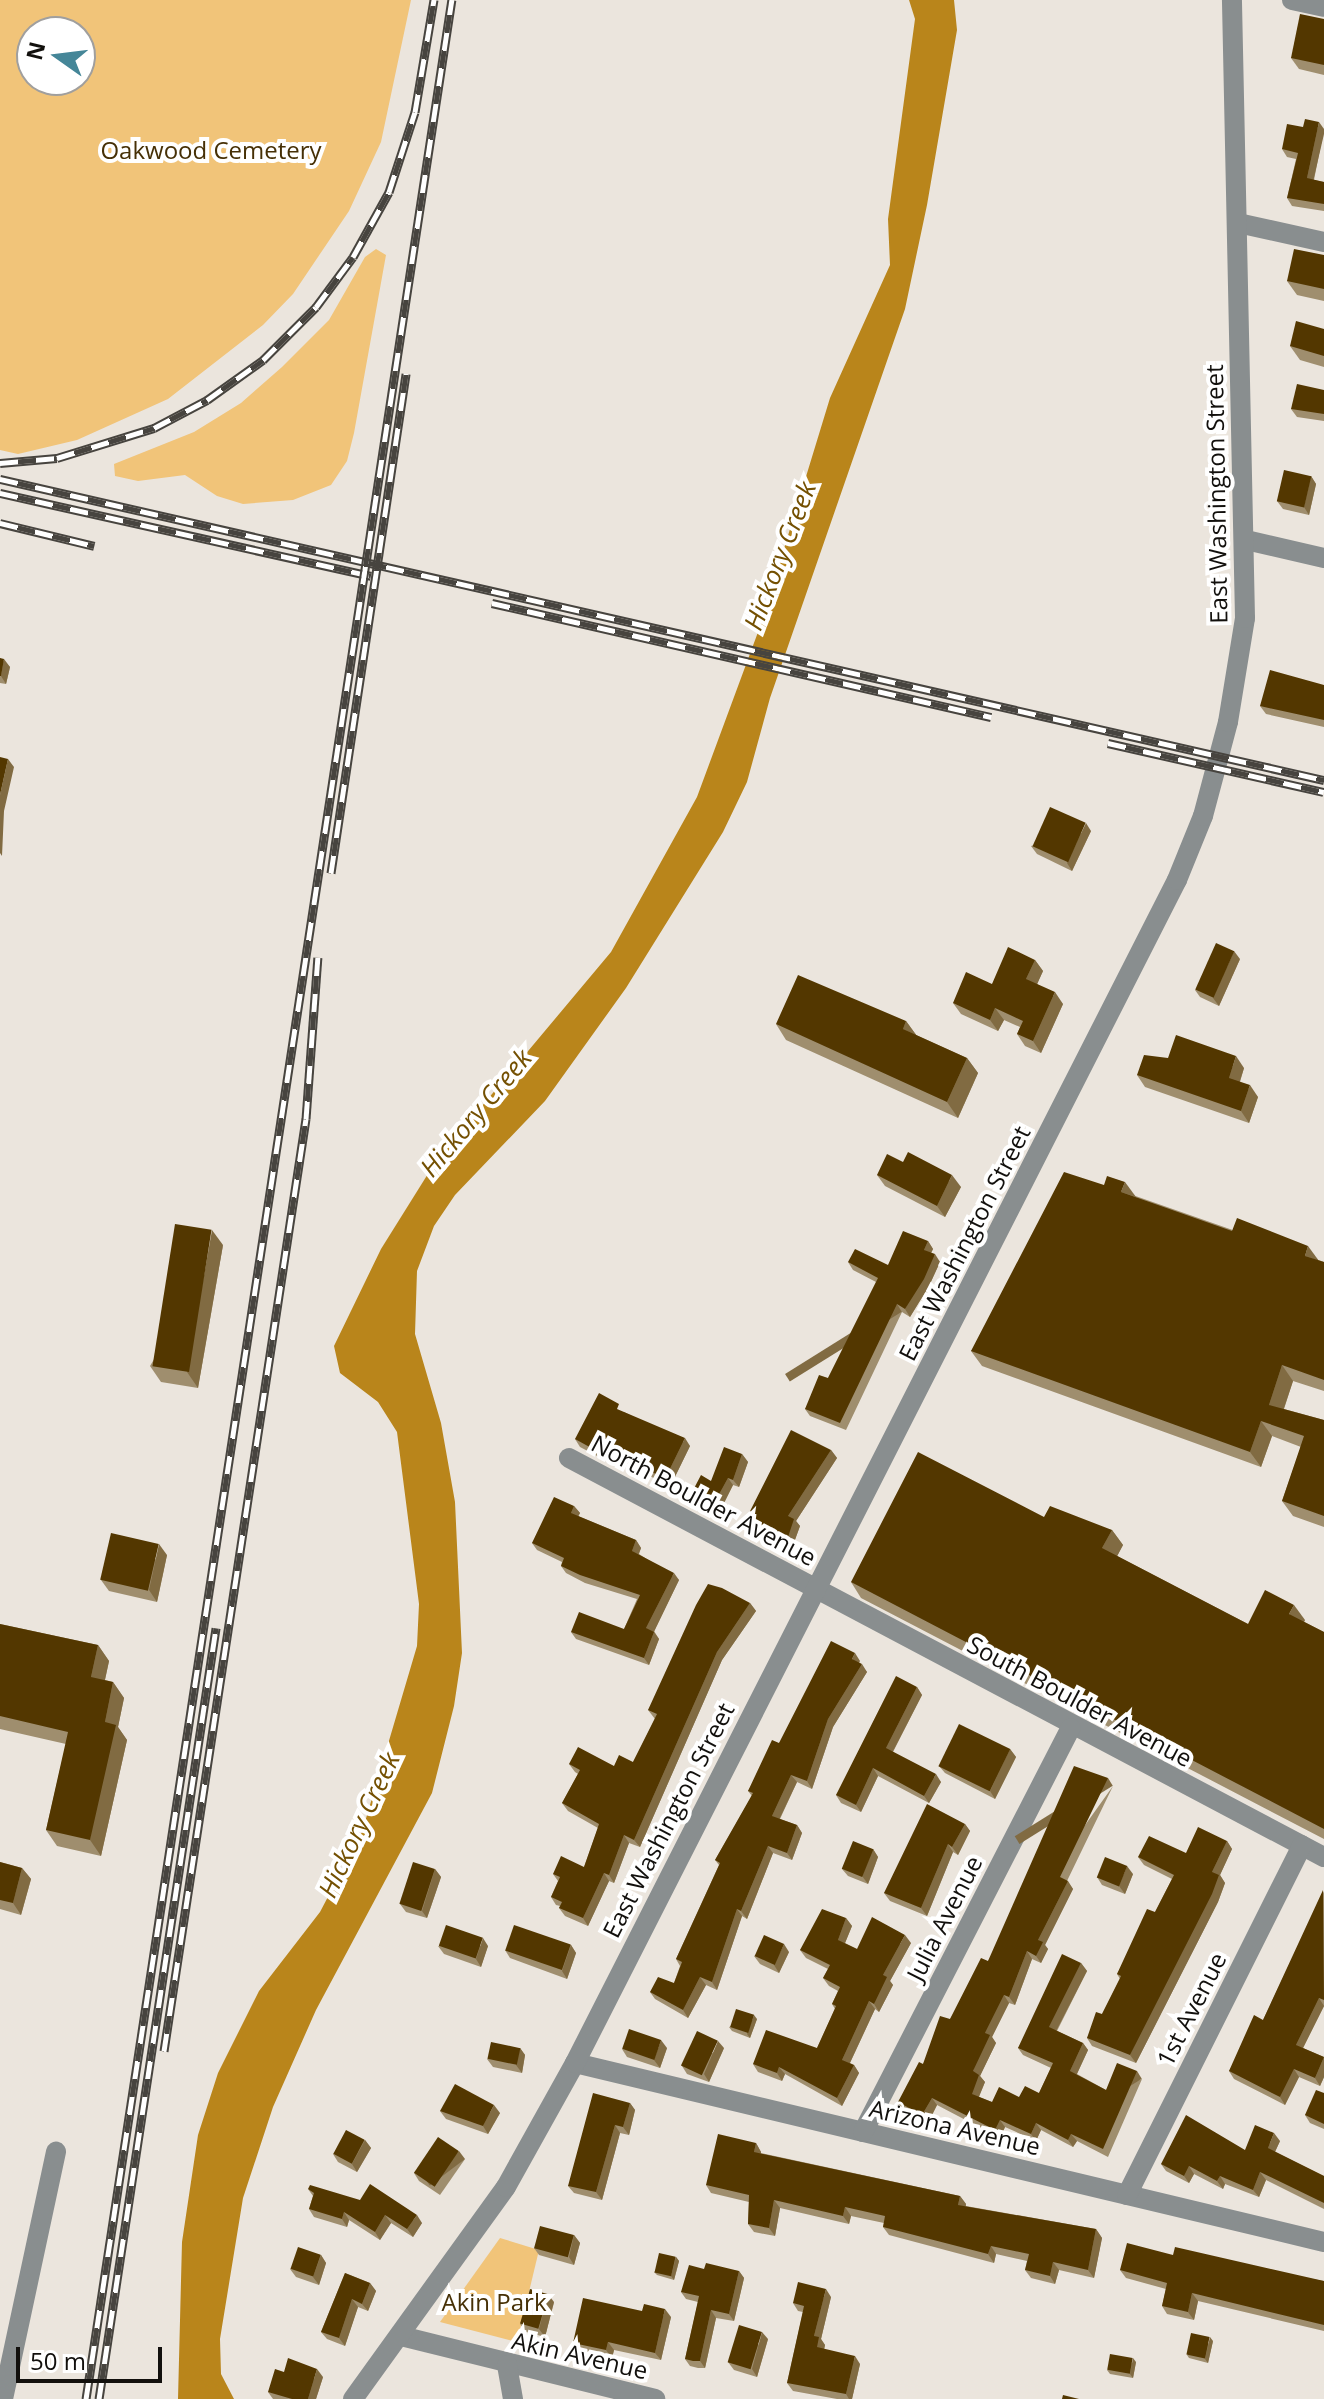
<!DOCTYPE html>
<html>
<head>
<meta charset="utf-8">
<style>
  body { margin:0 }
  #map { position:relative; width:1324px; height:2399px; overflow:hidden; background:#ebe5dd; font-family:"Open Sans",sans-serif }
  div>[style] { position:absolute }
  .green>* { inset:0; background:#f1c479 }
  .water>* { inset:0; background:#b9851b }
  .minor>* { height:20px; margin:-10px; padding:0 10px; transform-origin:10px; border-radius:10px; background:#898e8f }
  .rail>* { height:9px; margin-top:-4.5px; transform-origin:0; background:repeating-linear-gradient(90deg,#fff 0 18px,#47443f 0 36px); box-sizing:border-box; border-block:2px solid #47443f }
  .wall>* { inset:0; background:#9f8e6e }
  .shaded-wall>* { inset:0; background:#816b42; transform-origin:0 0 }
  .building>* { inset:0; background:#533700; transform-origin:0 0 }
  span { translate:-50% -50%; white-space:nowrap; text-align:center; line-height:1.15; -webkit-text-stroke:8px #fff; paint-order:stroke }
  .park-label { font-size:24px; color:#463006 }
  .street-label { font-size:24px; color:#12100d }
  .water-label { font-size:26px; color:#745002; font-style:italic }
  .north { position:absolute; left:16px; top:16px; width:80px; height:80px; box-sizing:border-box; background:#fff; border:2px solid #a09f9e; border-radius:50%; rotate:284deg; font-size:22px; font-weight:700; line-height:32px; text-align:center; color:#12100d }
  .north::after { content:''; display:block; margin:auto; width:28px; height:36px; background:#458698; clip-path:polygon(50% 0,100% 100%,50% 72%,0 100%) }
  .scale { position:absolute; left:16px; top:2347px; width:146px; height:36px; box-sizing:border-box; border:4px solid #12100d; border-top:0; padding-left:10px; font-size:24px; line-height:28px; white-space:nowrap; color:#12100d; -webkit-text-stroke:6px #fff; paint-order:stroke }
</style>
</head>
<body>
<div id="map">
  <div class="green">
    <div style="clip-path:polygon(evenodd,0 0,411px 0,381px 142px,349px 211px,293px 294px,263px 325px,168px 399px,77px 440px,18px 454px,0 450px,0 0,32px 32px,80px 32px,80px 80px,32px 80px,32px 32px)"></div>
    <div style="clip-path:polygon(376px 249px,386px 255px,354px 433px,347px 461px,331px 485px,293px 500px,243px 504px,217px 496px,185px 475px,138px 481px,115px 476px,114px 464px,194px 432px,241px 403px,282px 367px,329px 320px,365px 257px)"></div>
    <div style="clip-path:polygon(500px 2238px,539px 2250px,517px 2342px,440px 2322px)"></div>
  </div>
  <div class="water">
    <div style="clip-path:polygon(909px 0,954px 0,957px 30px,927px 205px,905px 309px,770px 698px,747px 782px,723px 832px,626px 988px,545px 1101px,455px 1195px,434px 1226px,417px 1271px,415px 1334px,441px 1423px,455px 1502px,462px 1653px,454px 1706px,432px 1793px,316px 2010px,273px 2107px,243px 2198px,220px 2339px,221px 2374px,234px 2399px,178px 2399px,182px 2242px,198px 2135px,218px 2073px,259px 1991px,320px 1912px,362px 1832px,417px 1646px,419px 1604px,397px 1432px,378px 1402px,340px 1373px,334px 1346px,381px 1249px,436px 1161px,611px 952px,697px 797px,761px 624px,830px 398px,890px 265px,888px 219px,915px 19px)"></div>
  </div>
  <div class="minor">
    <div style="left:1292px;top:0;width:33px;rotate:12deg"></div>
    <div style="left:1238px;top:223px;width:88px;rotate:12.5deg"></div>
    <div style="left:1246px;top:540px;width:80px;rotate:13deg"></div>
    <div style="left:569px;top:1458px;width:854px;rotate:27.86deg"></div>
    <div style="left:575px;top:2063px;width:770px;rotate:13.44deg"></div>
    <div style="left:863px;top:2132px;width:454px;rotate:-62.8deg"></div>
    <div style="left:1127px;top:2195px;width:391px;rotate:-63.4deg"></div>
    <div style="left:401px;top:2336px;width:262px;rotate:13.9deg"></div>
    <div style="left:507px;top:2365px;width:35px;rotate:80deg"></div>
    <div style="left:3px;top:2399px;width:253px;rotate:-77.9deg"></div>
    <div style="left:353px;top:2399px;width:261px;rotate:-54.2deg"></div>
    <div style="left:506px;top:2187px;width:142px;rotate:-60.9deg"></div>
    <div style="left:575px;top:2063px;width:1327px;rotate:-63.03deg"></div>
    <div style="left:1177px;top:880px;width:69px;rotate:-67.9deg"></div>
    <div style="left:1203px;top:816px;width:97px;rotate:-75.1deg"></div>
    <div style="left:1228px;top:722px;width:105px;rotate:-80.7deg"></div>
    <div style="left:1245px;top:618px;width:618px;rotate:-91.21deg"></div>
  </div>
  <div class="rail">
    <div style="left:0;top:463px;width:57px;rotate:-5deg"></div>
    <div style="left:57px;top:458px;width:102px;rotate:-17.2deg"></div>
    <div style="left:154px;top:428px;width:60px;rotate:-27.8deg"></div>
    <div style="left:207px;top:400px;width:69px;rotate:-35.5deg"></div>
    <div style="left:263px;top:360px;width:75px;rotate:-45deg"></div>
    <div style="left:316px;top:307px;width:62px;rotate:-53.5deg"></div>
    <div style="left:353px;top:257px;width:74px;rotate:-61deg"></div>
    <div style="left:389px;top:192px;width:84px;rotate:-72deg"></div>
    <div style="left:415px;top:112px;width:114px;rotate:-80.4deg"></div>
    <div style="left:0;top:479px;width:1358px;rotate:12.81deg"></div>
    <div style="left:0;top:493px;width:380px;rotate:12.6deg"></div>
    <div style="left:0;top:523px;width:97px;rotate:13.7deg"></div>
    <div style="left:492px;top:603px;width:512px;rotate:12.87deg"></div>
    <div style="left:1108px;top:743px;width:221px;rotate:12.8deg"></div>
    <div style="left:331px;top:873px;width:505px;rotate:-81.45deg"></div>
    <div style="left:164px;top:2051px;width:943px;rotate:-81.34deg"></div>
    <div style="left:306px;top:1119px;width:162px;rotate:-85.8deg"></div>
    <div style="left:86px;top:2399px;width:2427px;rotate:-81.33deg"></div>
    <div style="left:99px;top:2399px;width:780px;rotate:-81.37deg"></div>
  </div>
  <div class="wall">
    <div style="clip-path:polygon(1324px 19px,1324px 75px,1299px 69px,1291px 58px)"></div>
    <div style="clip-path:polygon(1303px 127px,1324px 129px,1314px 180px,1324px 182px,1324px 211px,1292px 206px,1287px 198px,1296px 159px,1287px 157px,1282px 149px)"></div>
    <div style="clip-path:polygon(1324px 255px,1324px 301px,1297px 295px,1287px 281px)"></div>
    <div style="clip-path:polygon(1324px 329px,1324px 367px,1300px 360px,1290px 346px)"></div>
    <div style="clip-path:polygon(1324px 390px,1324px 421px,1297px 417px,1291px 409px)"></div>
    <div style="clip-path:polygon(1311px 476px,1316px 484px,1309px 515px,1283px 509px,1277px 501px)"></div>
    <div style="clip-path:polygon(0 658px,10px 667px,6px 684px,0 683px)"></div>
    <div style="clip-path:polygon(1324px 684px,1324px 727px,1266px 714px,1260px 706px,1324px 685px)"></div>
    <div style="clip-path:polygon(1091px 831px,1072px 871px,1037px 854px,1031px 846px)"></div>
    <div style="clip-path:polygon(1240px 959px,1219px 1006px,1200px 997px,1195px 990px)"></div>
    <div style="clip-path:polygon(1035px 960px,1043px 971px,1037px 984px,1063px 1004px,1041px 1053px,1025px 1046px,1017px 1034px,1020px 1027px,1004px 1020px,998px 1031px,961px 1014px,953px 1003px,992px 984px)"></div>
    <div style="clip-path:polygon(906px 1021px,916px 1035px,967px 1058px,978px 1073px,958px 1118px,786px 1040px,776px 1024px)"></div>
    <div style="clip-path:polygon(1168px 1058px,1244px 1068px,1240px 1082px,1258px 1097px,1249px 1123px,1145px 1087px,1137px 1075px)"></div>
    <div style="clip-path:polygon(903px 1162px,961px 1187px,945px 1217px,885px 1186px,877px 1175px)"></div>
    <div style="clip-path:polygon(1104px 1185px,1324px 1262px,1324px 1391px,1293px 1381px,1284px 1409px,1324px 1420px,1324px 1527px,1293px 1516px,1282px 1501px,1301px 1447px,1272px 1436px,1261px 1467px,982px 1366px,971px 1351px)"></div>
    <div style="clip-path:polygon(928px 1241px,933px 1249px,931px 1253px,940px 1262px,929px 1286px,910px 1317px,902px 1312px,846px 1430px,810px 1416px,805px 1409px,828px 1378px,876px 1282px,853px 1270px,848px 1262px,888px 1265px)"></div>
    <div style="clip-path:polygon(223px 1245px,198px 1388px,161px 1382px,150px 1366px)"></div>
    <div style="clip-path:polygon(624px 1412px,690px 1446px,670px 1487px,604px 1451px,601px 1458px,580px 1447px,575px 1439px)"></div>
    <div style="clip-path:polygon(831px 1450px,837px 1458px,796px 1521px,800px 1526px,792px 1548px,748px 1532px,743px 1525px)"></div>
    <div style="clip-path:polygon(742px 1454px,748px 1462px,739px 1487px,733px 1485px,717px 1517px,696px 1504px,690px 1496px,711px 1481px)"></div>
    <div style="clip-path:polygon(574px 1506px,580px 1513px,578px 1516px,636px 1540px,641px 1548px,639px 1554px,679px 1580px,654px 1631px,659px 1639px,649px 1665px,576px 1639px,571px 1632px,624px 1629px,637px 1599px,585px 1583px,566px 1573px,561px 1566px,562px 1562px,537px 1550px,532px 1543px)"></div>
    <div style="clip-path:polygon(1044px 1517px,1112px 1530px,1123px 1545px,1117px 1556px,1248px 1624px,1305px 1620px,1304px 1622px,1324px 1632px,1324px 1839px,861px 1598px,851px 1582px)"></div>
    <div style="clip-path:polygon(167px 1555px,157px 1602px,109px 1591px,101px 1580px)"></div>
    <div style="clip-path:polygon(750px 1603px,756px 1611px,722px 1660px,640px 1847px,629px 1843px,614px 1883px,609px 1881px,588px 1926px,565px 1916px,559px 1908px,560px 1906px,556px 1905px,551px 1897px,558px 1881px,553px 1874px,584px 1867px,598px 1828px,568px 1811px,562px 1803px,578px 1774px,575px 1772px,569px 1764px,614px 1766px,633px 1762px,655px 1719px,648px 1710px)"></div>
    <div style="clip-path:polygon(0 1624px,98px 1645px,109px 1661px,105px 1680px,113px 1682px,124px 1698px,118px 1727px,127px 1740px,101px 1856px,57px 1846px,46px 1830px,66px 1744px,0 1729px)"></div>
    <div style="clip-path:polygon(860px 1661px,859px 1663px,867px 1672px,833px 1727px,812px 1789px,797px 1782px,780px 1819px,797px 1825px,802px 1833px,792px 1860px,773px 1853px,747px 1919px,742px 1916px,717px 1990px,706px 1985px,688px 2018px,655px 1999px,650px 1992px,674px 1983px,680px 1966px,676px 1959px,719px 1865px,715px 1860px,752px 1796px,748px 1791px,779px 1743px)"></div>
    <div style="clip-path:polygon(917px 1687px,922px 1695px,893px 1752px,941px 1782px,929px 1803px,878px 1776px,861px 1812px,841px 1803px,836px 1795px)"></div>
    <div style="clip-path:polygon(1010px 1749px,1016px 1757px,995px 1799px,945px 1773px,939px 1766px)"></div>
    <div style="clip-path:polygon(1113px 1786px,1067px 1881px,1073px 1889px,1045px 1945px,1048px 1949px,1041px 1963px,1032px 1959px,1015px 2005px,1009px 2003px,992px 2037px,996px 2043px,980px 2076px,985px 2082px,979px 2097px,992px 2102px,1039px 2093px,1051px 2068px,1023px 2055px,1018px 2048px,1081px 1963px,1087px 1971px,1057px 2031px,1083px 2043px,1088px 2050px,1077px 2074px,1106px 2090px,1142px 2079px,1108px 2157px,1077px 2141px,1073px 2147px,1041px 2130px,1036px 2141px,1005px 2127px,1000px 2138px,937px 2105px,928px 2123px,903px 2110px,898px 2102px,923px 2064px,950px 2019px,988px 1961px)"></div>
    <div style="clip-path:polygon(965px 1824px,970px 1831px,958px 1855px,953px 1852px,927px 1916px,890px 1901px,884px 1893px)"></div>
    <div style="clip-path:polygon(1227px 1841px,1232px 1849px,1220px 1875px,1225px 1883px,1218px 1902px,1136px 2063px,1092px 2046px,1087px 2038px,1102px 2014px,1120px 1979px,1117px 1974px,1155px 1912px,1172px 1879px,1144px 1865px,1138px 1857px,1186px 1853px)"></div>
    <div style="clip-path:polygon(873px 1849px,878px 1857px,868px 1884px,848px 1876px,842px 1869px)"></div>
    <div style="clip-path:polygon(0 1862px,22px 1868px,31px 1879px,21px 1915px,0 1909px)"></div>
    <div style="clip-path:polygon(435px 1869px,441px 1877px,427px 1918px,406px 1912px,400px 1904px)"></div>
    <div style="clip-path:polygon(1133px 1874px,1125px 1894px,1102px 1885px,1097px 1877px)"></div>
    <div style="clip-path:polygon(1324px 1891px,1324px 2006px,1303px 2048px,1324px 2057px,1324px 2077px,1320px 2086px,1299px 2077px,1285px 2105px,1234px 2079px,1229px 2071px,1263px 2020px)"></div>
    <div style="clip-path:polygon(846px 1918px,852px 1926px,845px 1943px,857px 1949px,911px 1943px,890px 1981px,893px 1985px,879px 2012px,875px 2009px,850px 2063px,854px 2065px,859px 2073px,842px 2106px,785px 2074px,782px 2081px,758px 2072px,753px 2064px,817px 2048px,835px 2009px,832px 2004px,838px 1991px,829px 1986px,823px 1978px,828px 1969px,806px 1958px,800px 1950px)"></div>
    <div style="clip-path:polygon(571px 1945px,576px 1953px,567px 1979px,510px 1958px,505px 1950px)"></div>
    <div style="clip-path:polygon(438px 1946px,488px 1946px,481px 1967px,444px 1954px)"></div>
    <div style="clip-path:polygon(789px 1952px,779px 1973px,760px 1964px,754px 1956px)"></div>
    <div style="clip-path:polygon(757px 2019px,750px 2038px,732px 2031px,729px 2027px)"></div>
    <div style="clip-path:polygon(520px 2048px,525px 2055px,522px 2073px,493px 2067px,487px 2059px)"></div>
    <div style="clip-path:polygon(667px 2048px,660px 2068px,627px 2057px,622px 2049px)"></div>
    <div style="clip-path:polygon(724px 2048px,709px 2082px,687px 2074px,682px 2066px)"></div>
    <div style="clip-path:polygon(1324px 2093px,1324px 2129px,1310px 2123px,1305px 2115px)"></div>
    <div style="clip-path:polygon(630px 2103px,635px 2110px,629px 2135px,620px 2133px,602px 2200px,574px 2193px,568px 2186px)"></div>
    <div style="clip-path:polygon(440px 2111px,500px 2113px,488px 2134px,446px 2119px)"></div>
    <div style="clip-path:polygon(365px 2140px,371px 2148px,357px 2172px,338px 2162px,333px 2154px)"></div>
    <div style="clip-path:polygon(1280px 2141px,1275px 2152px,1324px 2176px,1324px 2209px,1266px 2180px,1259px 2197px,1225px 2184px,1223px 2189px,1194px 2174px,1189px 2183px,1166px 2171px,1161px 2164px,1245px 2150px)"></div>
    <div style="clip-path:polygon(756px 2143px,761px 2152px,761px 2153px,960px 2196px,966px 2204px,966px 2206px,1096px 2229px,1102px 2238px,1094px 2278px,1059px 2270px,1055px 2284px,1031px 2278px,1025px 2270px,1027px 2261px,996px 2254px,994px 2263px,889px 2235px,883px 2227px,884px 2223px,851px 2216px,849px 2224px,780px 2208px,775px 2236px,754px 2232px,748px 2224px,749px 2202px,711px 2193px,706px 2185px)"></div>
    <div style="clip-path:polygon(465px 2159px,440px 2195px,419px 2181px,414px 2173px)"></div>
    <div style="clip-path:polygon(308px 2189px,422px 2223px,413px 2237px,391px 2223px,380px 2240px,349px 2220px,347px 2227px,314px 2217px,309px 2209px,313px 2196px)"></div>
    <div style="clip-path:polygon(574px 2235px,580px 2243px,574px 2265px,539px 2255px,534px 2248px)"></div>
    <div style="clip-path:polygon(321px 2255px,326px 2263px,319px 2285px,296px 2277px,290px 2269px)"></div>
    <div style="clip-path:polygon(1173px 2255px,1324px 2281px,1324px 2331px,1198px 2301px,1194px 2320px,1167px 2314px,1162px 2306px,1166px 2289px,1126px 2278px,1120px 2270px)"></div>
    <div style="clip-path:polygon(676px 2257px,679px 2261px,674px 2280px,657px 2275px,654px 2272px)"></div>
    <div style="clip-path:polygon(704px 2269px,739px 2271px,744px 2278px,734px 2321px,716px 2318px,705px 2368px,698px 2368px,690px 2366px,685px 2359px,698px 2302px,686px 2299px,681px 2292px)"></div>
    <div style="clip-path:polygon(345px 2273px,370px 2283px,376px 2291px,368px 2311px,358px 2307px,345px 2346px,327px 2339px,321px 2332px)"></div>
    <div style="clip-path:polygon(831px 2297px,821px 2339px,825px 2345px,824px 2349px,860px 2364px,852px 2399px,837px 2399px,793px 2391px,787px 2383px,803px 2312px,798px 2311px,793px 2303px)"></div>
    <div style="clip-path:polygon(554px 2302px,545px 2337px,526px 2332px,520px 2324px)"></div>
    <div style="clip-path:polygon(642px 2311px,671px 2317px,661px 2360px,614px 2350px,612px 2358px,578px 2350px,573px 2343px)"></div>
    <div style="clip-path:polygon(768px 2339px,757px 2377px,734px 2370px,728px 2362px)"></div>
    <div style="clip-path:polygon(1213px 2341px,1208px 2363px,1189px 2358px,1187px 2355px)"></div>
    <div style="clip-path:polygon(1136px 2362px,1133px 2378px,1110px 2374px,1107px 2370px)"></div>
    <div style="clip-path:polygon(323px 2377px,316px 2399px,273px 2399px,268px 2392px)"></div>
  </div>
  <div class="shaded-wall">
    <div style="clip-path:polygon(1319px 122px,1324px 129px,1324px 134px,1312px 186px,1307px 178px)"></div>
    <div style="clip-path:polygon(1311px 476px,1316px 484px,1309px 515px,1304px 507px)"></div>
    <div style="clip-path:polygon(4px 659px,10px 667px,6px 684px,1px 676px)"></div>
    <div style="clip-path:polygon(8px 759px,14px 767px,4px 811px,2px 856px,0 853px,0 795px)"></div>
    <div style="clip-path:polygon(1086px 823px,1091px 831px,1072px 871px,1067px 863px)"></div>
    <div style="clip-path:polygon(1234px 951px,1240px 959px,1219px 1006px,1213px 998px)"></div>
    <div style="clip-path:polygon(1035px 960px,1043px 971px,1034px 991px,1026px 979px)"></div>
    <div style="clip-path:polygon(1055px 992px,1063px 1004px,1041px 1053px,1033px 1041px)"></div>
    <div style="clip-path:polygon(995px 1008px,1004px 1020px,998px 1031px,990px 1020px)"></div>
    <div style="clip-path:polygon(906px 1021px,917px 1036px,903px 1029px)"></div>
    <div style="clip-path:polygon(1236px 1056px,1244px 1068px,1237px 1090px,1229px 1078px)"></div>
    <div style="clip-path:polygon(967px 1058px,978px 1073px,958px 1118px,947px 1102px)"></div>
    <div style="clip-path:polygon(1250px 1085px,1258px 1097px,1249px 1123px,1241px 1111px)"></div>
    <div style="clip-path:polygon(952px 1175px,961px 1187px,945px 1217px,937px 1206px)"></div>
    <div style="clip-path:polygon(1125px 1182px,1136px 1197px,1121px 1192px)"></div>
    <div style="clip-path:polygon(212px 1230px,223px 1245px,198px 1388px,187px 1372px)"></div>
    <div style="clip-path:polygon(928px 1241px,933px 1249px,929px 1257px,924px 1250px)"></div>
    <div style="clip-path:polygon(1308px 1246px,1319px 1261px,1305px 1256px)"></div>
    <div style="clip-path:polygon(935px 1254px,940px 1262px,929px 1286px,910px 1317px,905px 1309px)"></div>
    <div style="left:897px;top:1304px;width:9px;height:132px;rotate:58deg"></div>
    <div style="clip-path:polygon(1282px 1365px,1293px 1381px,1280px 1420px,1269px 1405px)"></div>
    <div style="clip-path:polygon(1261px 1421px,1272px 1436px,1261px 1467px,1250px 1452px)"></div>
    <div style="clip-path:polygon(685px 1438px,690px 1446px,670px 1487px,665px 1479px)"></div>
    <div style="clip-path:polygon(598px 1443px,604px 1451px,601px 1458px,595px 1450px)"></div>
    <div style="clip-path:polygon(831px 1450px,837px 1458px,796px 1521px,800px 1526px,792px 1548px,787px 1540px,788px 1516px)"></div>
    <div style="clip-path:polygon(742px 1454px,748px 1462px,739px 1487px,733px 1480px)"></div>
    <div style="clip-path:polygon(728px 1478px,733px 1485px,717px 1517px,711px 1509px)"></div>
    <div style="clip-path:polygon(574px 1506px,580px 1513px,576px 1521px,571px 1513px)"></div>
    <div style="clip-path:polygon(1112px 1530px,1123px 1545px,1113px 1564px,1102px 1548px)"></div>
    <div style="clip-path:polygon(636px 1540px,641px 1548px,637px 1558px,632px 1551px)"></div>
    <div style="clip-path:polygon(159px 1544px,167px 1555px,157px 1602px,149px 1590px)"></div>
    <div style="clip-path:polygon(674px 1573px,679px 1580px,652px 1636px,646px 1628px)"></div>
    <div style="clip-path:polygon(750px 1603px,756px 1611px,722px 1660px,640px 1847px,634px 1840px,717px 1652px)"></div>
    <div style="clip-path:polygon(1294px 1605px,1305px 1620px,1300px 1629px,1289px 1614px)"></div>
    <div style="clip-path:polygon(654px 1632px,659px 1639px,649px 1665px,644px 1658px)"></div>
    <div style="clip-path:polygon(98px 1645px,109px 1661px,102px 1693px,91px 1677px)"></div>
    <div style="clip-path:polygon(855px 1653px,860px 1661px,857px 1666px,852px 1659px)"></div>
    <div style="clip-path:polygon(862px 1664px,867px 1672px,833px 1727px,812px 1789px,807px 1781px,828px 1719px)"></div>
    <div style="clip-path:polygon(113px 1682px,124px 1698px,118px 1727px,127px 1740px,101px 1856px,90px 1840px,105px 1722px)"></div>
    <div style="clip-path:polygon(917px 1687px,922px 1695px,891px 1755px,886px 1748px)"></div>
    <div style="clip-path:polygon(1010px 1749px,1016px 1757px,995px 1799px,990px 1791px)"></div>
    <div style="clip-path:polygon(873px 1768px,878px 1776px,861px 1812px,856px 1805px)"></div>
    <div style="clip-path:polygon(936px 1774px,941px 1782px,929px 1803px,924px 1796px)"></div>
    <div style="clip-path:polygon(791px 1775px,797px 1782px,777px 1824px,772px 1816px)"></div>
    <div style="left:1108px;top:1778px;width:9px;height:110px;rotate:58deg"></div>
    <div style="clip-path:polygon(965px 1824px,970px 1831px,958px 1855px,952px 1847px)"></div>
    <div style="clip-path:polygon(797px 1825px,802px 1833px,792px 1860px,787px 1853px)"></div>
    <div style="clip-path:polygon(624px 1835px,629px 1843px,614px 1883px,609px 1875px)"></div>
    <div style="clip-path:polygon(1227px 1841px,1232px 1849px,1220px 1875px,1225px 1883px,1218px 1902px,1136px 2063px,1130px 2055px,1212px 1872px)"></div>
    <div style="clip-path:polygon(948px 1844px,953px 1852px,927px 1916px,921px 1908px)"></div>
    <div style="clip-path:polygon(768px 1846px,773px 1853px,747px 1919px,741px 1911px)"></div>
    <div style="clip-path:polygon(873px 1849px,878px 1857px,868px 1884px,862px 1876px)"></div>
    <div style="clip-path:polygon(1127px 1866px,1133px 1874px,1125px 1894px,1119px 1886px)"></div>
    <div style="clip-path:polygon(22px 1868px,31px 1879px,21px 1915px,13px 1903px)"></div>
    <div style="clip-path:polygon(435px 1869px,441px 1877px,427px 1918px,422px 1911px)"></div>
    <div style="clip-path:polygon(604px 1873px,609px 1881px,588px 1926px,583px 1918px)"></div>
    <div style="clip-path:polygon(1068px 1881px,1073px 1889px,1045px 1945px,1048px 1949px,1041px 1963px,1036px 1956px,1038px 1940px)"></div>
    <div style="clip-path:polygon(737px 1909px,742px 1916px,717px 1990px,712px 1982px)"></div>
    <div style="clip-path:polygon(846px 1918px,852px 1926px,843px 1948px,838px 1940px)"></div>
    <div style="clip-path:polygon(905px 1935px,911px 1943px,890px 1981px,893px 1985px,879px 2012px,874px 2004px,883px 1975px)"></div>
    <div style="clip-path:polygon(483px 1938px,488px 1946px,481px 1967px,476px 1959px)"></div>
    <div style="clip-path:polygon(784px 1944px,789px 1952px,779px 1973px,774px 1965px)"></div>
    <div style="clip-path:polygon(571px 1945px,576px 1953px,567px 1979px,562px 1971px)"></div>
    <div style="clip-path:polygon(1027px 1951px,1032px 1959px,1015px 2005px,1009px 1997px)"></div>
    <div style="clip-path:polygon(1081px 1963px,1087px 1971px,1054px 2035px,1049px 2027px)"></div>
    <div style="clip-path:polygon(700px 1977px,706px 1985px,688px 2018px,683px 2010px)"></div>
    <div style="clip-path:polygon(1004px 1995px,1009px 2003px,992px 2037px,996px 2043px,980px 2076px,985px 2082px,977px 2101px,972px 2094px,973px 2071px,985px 2033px)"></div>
    <div style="clip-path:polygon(1319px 1998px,1324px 2006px,1301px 2052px,1296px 2045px)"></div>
    <div style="clip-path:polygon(869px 2001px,875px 2009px,848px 2067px,842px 2060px)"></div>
    <div style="clip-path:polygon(754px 2015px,757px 2019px,750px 2038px,747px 2034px)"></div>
    <div style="clip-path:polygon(661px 2040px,667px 2048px,660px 2068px,654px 2060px)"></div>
    <div style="clip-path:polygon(718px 2041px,724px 2048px,709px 2082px,704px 2074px)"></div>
    <div style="clip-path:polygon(1083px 2043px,1088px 2050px,1075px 2078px,1070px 2071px)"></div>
    <div style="clip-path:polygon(520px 2048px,525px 2055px,522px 2073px,516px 2065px)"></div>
    <div style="clip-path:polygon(1324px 2057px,1324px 2077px,1320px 2086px,1315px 2078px)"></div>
    <div style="clip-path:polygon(854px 2065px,859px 2073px,842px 2106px,837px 2098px)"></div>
    <div style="clip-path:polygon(779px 2067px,785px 2074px,782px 2081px,777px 2073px)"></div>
    <div style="clip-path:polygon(1294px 2069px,1299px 2077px,1285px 2105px,1280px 2097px)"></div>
    <div style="left:1137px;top:2071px;width:9px;height:85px;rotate:58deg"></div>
    <div style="clip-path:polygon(932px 2098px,937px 2105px,928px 2123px,922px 2115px)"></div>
    <div style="clip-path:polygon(630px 2103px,635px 2110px,629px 2135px,623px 2127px)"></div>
    <div style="clip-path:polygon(494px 2105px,500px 2113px,488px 2134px,483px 2126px)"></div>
    <div style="clip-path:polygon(1000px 2120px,1005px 2127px,1000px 2138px,995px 2130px)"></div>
    <div style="clip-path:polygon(1036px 2123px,1041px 2130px,1036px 2141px,1031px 2134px)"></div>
    <div style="clip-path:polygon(615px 2125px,620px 2133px,602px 2200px,596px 2192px)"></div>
    <div style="clip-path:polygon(1274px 2133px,1280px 2141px,1273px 2156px,1268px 2148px)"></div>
    <div style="clip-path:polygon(1071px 2134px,1077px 2141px,1073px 2147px,1068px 2140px)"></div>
    <div style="clip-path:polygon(365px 2140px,371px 2148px,357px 2172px,352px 2164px)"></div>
    <div style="clip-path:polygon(756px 2143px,761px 2152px,760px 2160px,754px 2152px)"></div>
    <div style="left:459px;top:2151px;width:10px;height:44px;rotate:53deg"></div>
    <div style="clip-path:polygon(1189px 2166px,1194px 2174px,1189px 2183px,1184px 2176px)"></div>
    <div style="clip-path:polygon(1260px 2172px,1266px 2180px,1259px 2197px,1253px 2190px)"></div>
    <div style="clip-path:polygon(1220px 2176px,1225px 2184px,1223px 2189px,1217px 2181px)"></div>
    <div style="clip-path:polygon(960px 2196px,966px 2204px,964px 2213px,958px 2205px)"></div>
    <div style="clip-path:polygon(774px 2200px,780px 2208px,775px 2236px,769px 2228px)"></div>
    <div style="clip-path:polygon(845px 2207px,851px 2216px,849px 2224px,843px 2216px)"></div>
    <div style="clip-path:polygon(344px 2212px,349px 2220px,347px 2227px,342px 2219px)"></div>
    <div style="clip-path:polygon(385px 2215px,391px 2223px,380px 2240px,375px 2232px)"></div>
    <div style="clip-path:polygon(417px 2215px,422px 2223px,413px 2237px,407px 2229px)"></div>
    <div style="clip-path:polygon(1096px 2229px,1102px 2238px,1094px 2278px,1088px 2270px)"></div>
    <div style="clip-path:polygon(574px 2235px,580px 2243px,574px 2265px,569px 2257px)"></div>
    <div style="clip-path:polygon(991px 2246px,996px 2254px,994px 2263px,988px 2254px)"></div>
    <div style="clip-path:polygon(321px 2255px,326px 2263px,319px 2285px,313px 2277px)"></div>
    <div style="clip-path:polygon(676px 2257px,679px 2261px,674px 2280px,671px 2276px)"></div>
    <div style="clip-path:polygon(1053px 2262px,1059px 2270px,1055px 2284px,1050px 2276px)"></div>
    <div style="clip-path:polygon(739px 2271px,744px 2278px,734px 2321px,729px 2314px)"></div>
    <div style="clip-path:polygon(370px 2283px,376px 2291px,368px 2311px,362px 2304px)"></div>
    <div style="clip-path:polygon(826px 2289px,831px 2297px,821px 2339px,825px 2345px,823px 2355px,817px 2347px,814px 2336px)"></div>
    <div style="clip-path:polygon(1192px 2293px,1198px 2301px,1194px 2320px,1188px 2312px)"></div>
    <div style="clip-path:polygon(548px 2294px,554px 2302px,545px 2337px,539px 2329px)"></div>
    <div style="clip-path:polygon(352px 2299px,358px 2307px,345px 2346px,339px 2338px)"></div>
    <div style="clip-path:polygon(665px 2309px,671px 2317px,661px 2360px,655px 2353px)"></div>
    <div style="clip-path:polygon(711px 2310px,716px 2318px,705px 2368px,700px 2361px)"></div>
    <div style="clip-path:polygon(762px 2332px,768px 2339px,757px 2377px,752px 2369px)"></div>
    <div style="clip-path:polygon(1210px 2337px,1213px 2341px,1208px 2363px,1205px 2359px)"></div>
    <div style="clip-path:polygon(608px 2342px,614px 2350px,612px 2358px,606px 2350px)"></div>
    <div style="clip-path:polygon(855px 2356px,860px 2364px,852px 2399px,849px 2399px,846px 2394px)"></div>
    <div style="clip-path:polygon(1133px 2358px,1136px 2362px,1133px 2378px,1130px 2374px)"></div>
    <div style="clip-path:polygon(317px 2369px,323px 2377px,316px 2399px,308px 2399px)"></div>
  </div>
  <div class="building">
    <div style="clip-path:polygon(1300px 14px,1324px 19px,1324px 65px,1291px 58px)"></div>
    <div style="clip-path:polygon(1305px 119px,1319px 122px,1307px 178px,1324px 182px,1324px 204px,1287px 198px,1298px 153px,1282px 149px,1287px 124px,1303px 127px)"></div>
    <div style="clip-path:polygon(1294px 249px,1324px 255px,1324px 289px,1287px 281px)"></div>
    <div style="clip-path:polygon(1296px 321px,1324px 329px,1324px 356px,1290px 346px)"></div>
    <div style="clip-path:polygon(1297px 384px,1324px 390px,1324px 414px,1291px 409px)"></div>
    <div style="left:1284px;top:470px;width:28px;height:32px;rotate:13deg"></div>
    <div style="clip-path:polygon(0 658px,4px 659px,1px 676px,0 676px)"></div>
    <div style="clip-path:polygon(1270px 670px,1324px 685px,1324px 684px,1324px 720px,1260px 706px)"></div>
    <div style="clip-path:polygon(0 757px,8px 759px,0 795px)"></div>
    <div style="left:1050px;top:807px;width:39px;height:43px;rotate:24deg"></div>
    <div style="left:1216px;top:943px;width:20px;height:51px;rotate:24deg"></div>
    <div style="clip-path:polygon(1008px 947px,1035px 960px,1026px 979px,1055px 992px,1033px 1041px,1017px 1034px,1023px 1021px,995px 1008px,990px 1020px,953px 1003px,966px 972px,992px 984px)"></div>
    <div style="clip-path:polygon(798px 975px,906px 1021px,903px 1029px,967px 1058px,947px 1102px,776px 1024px)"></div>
    <div style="clip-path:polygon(1176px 1035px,1236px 1056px,1229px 1078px,1250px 1085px,1241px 1111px,1137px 1075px,1144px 1055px,1168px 1058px)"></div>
    <div style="clip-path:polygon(908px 1152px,952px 1175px,937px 1206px,877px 1175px,887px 1154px,903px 1162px)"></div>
    <div style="clip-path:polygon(1064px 1172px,1104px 1185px,1107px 1176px,1125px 1182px,1121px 1192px,1232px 1231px,1237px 1218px,1308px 1246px,1305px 1256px,1324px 1262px,1324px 1380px,1282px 1365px,1269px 1405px,1324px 1420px,1324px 1516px,1282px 1501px,1304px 1436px,1261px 1421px,1250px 1452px,971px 1351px)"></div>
    <div style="left:175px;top:1224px;width:37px;height:144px;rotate:9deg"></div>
    <div style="clip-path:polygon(903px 1231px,928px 1241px,924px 1250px,935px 1254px,924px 1279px,905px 1309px,897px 1304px,840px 1423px,805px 1409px,819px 1375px,828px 1378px,878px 1278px,848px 1262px,855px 1249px,888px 1265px)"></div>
    <div style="clip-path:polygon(599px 1393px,619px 1404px,617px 1409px,685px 1438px,665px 1479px,598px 1443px,595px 1450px,575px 1439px)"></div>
    <div style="clip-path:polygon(791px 1430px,831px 1450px,788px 1516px,794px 1519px,787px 1540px,743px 1525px)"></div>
    <div style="clip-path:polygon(724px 1447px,742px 1454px,733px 1480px,728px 1478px,711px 1509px,690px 1496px,701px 1475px,711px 1481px)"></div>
    <div style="clip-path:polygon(918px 1452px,1044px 1517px,1050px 1506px,1112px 1530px,1102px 1548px,1248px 1624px,1265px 1590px,1294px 1605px,1289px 1614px,1324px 1632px,1324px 1829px,851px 1582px)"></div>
    <div style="clip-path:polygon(554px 1497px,574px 1506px,571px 1513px,636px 1540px,632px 1551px,674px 1573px,646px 1628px,654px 1632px,644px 1658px,571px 1632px,579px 1612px,624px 1629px,640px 1595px,580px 1575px,561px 1566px,564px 1558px,532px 1543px)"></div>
    <div style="left:111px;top:1533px;width:49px;height:48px;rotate:13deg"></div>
    <div style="clip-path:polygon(708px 1584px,722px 1588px,750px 1603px,717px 1652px,634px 1840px,624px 1835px,609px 1875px,604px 1873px,583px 1918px,559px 1908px,562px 1902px,551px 1897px,560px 1877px,553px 1874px,561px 1856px,584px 1867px,599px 1824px,562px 1803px,580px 1770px,569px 1764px,578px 1747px,614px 1766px,619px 1755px,633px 1762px,657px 1714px,648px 1710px,696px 1605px)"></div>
    <div style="clip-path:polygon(0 1624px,98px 1645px,91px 1677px,113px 1682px,105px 1722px,116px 1725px,90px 1840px,46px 1830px,68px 1732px,0 1716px)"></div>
    <div style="clip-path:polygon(831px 1641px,855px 1653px,852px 1659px,862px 1664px,828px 1719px,807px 1781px,791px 1775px,772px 1816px,797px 1825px,787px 1853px,768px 1846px,741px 1911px,737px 1909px,712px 1982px,700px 1977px,683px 2010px,650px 1992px,658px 1977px,674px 1983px,682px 1962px,676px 1959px,720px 1863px,715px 1860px,753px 1793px,748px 1791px,772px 1740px,779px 1743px)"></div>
    <div style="clip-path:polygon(896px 1676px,917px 1687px,886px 1748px,936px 1774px,924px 1796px,873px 1768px,856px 1805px,836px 1795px)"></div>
    <div style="left:959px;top:1724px;width:57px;height:47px;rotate:26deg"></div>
    <div style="clip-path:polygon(1074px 1766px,1108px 1778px,1060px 1877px,1068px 1881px,1038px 1940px,1043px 1942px,1036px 1956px,1027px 1951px,1009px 1997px,1004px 1995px,985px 2033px,990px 2035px,973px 2071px,979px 2075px,972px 2094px,992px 2102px,999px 2087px,1019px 2097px,1025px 2086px,1039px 2093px,1053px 2063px,1018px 2048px,1062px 1954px,1081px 1963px,1049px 2027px,1083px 2043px,1070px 2071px,1106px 2090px,1117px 2063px,1137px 2071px,1103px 2149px,1071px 2134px,1068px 2140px,1036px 2123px,1031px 2134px,1000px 2120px,995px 2130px,932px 2098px,922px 2115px,898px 2102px,919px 2062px,923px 2064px,940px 2016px,950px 2019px,981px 1958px,988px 1961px)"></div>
    <div style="clip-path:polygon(927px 1804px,965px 1824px,952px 1847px,948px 1844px,921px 1908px,884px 1893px)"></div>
    <div style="clip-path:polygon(1198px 1827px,1227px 1841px,1212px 1872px,1219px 1875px,1212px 1894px,1130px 2055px,1087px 2038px,1096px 2012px,1102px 2014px,1121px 1976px,1117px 1974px,1147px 1909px,1155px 1912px,1174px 1875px,1138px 1857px,1149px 1836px,1186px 1853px)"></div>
    <div style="left:853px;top:1841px;width:22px;height:30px;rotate:22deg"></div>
    <div style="left:1105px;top:1857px;width:24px;height:22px;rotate:22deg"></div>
    <div style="clip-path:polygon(0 1862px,22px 1868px,13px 1903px,0 1900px)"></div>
    <div style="left:413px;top:1862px;width:23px;height:44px;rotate:18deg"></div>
    <div style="clip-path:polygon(1323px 1890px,1324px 2000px,1319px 1998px,1296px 2045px,1324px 2057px,1315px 2078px,1294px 2069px,1280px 2097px,1229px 2071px,1254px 2015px,1263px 2020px)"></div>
    <div style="clip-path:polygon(822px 1909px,846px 1918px,838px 1940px,857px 1949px,872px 1917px,905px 1935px,883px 1975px,887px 1977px,874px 2004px,869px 2001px,842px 2060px,854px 2065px,837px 2098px,779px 2067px,777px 2073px,753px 2064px,766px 2030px,817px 2048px,836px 2006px,832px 2004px,840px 1987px,823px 1978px,830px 1965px,800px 1950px)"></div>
    <div style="left:446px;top:1925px;width:39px;height:22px;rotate:19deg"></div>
    <div style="left:514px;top:1925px;width:60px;height:27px;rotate:19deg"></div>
    <div style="left:764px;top:1935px;width:22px;height:23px;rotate:24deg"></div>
    <div style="left:736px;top:2009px;width:19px;height:19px;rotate:18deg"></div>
    <div style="left:629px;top:2029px;width:34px;height:21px;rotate:19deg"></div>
    <div style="left:697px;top:2031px;width:23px;height:38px;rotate:25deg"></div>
    <div style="left:491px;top:2042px;width:30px;height:17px;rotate:12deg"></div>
    <div style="clip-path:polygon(455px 2084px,494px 2105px,483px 2126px,440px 2111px)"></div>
    <div style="clip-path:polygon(1316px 2090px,1324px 2093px,1324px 2124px,1305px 2115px)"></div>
    <div style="clip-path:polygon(593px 2093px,630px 2103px,623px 2127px,615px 2125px,596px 2192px,568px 2186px)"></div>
    <div style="clip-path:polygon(1186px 2115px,1245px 2150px,1255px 2125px,1274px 2133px,1268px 2148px,1324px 2176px,1324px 2203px,1260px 2172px,1253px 2190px,1220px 2176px,1217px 2181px,1189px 2166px,1184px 2176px,1161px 2164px)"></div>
    <div style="left:346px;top:2130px;width:21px;height:27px;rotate:28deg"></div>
    <div style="clip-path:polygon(718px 2134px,756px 2143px,754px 2152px,960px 2196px,958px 2205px,1096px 2229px,1088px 2270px,1053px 2262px,1050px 2276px,1025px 2270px,1029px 2254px,991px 2246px,988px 2254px,883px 2227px,885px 2216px,845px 2207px,843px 2216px,774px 2200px,769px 2228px,748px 2224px,749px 2195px,706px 2185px)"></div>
    <div style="left:438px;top:2137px;width:25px;height:43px;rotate:34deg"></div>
    <div style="clip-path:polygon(370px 2184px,417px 2215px,407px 2229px,385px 2215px,375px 2232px,344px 2212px,342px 2219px,309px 2209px,314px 2193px,308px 2189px,310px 2185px,360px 2200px)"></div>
    <div style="left:540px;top:2226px;width:35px;height:23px;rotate:15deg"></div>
    <div style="clip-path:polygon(1127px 2243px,1173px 2255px,1175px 2247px,1324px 2281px,1324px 2325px,1192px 2293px,1188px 2312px,1162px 2306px,1167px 2283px,1120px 2270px)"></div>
    <div style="left:298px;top:2247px;width:24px;height:23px;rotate:19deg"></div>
    <div style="left:659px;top:2253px;width:17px;height:20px;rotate:13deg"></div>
    <div style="clip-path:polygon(706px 2263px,739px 2271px,729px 2314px,711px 2310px,700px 2361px,693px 2361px,685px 2359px,699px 2296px,681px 2292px,689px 2265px,704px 2269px)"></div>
    <div style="clip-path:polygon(345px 2273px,370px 2283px,362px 2304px,352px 2299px,339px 2338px,321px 2332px)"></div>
    <div style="clip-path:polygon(798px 2282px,826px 2289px,814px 2336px,819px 2337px,817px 2347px,855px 2356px,846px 2394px,787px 2383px,804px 2306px,793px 2303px)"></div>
    <div style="left:530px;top:2289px;width:19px;height:36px;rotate:16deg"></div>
    <div style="clip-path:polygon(583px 2298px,642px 2311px,644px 2304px,665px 2309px,655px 2353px,608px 2342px,606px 2350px,573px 2343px)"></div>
    <div style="left:739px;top:2325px;width:24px;height:39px;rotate:17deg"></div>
    <div style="left:1191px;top:2333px;width:19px;height:22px;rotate:12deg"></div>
    <div style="left:1110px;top:2354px;width:23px;height:16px;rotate:10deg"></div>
    <div style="clip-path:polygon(288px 2358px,317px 2369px,308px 2399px,292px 2399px,268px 2392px,275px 2369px,284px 2372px)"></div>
    <div style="clip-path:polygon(1063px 2395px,1079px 2399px,1062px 2399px)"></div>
  </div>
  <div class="park-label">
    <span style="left:211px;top:150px">Oakwood Cemetery</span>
    <span style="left:494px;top:2302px">Akin Park</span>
  </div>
  <div class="street-label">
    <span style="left:1216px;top:494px;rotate:-91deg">East Washington Street</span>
    <span style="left:964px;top:1243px;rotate:-63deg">East Washington Street</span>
    <span style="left:704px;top:1500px;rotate:28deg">North Boulder Avenue</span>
    <span style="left:1080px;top:1701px;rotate:28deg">South Boulder Avenue</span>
    <span style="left:668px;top:1820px;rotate:-63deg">East Washington Street</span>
    <span style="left:944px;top:1918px;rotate:-63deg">Julia Avenue</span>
    <span style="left:1191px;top:2009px;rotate:-63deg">1st Avenue</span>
    <span style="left:955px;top:2127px;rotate:13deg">Arizona Avenue</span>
    <span style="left:580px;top:2355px;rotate:13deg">Akin Avenue</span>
  </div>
  <div class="water-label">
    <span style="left:780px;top:556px;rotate:-69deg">Hickory Creek</span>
    <span style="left:476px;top:1113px;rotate:-50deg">Hickory Creek</span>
    <span style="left:359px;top:1825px;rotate:-65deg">Hickory Creek</span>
  </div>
  <div class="north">N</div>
  <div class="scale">50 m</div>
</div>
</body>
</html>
